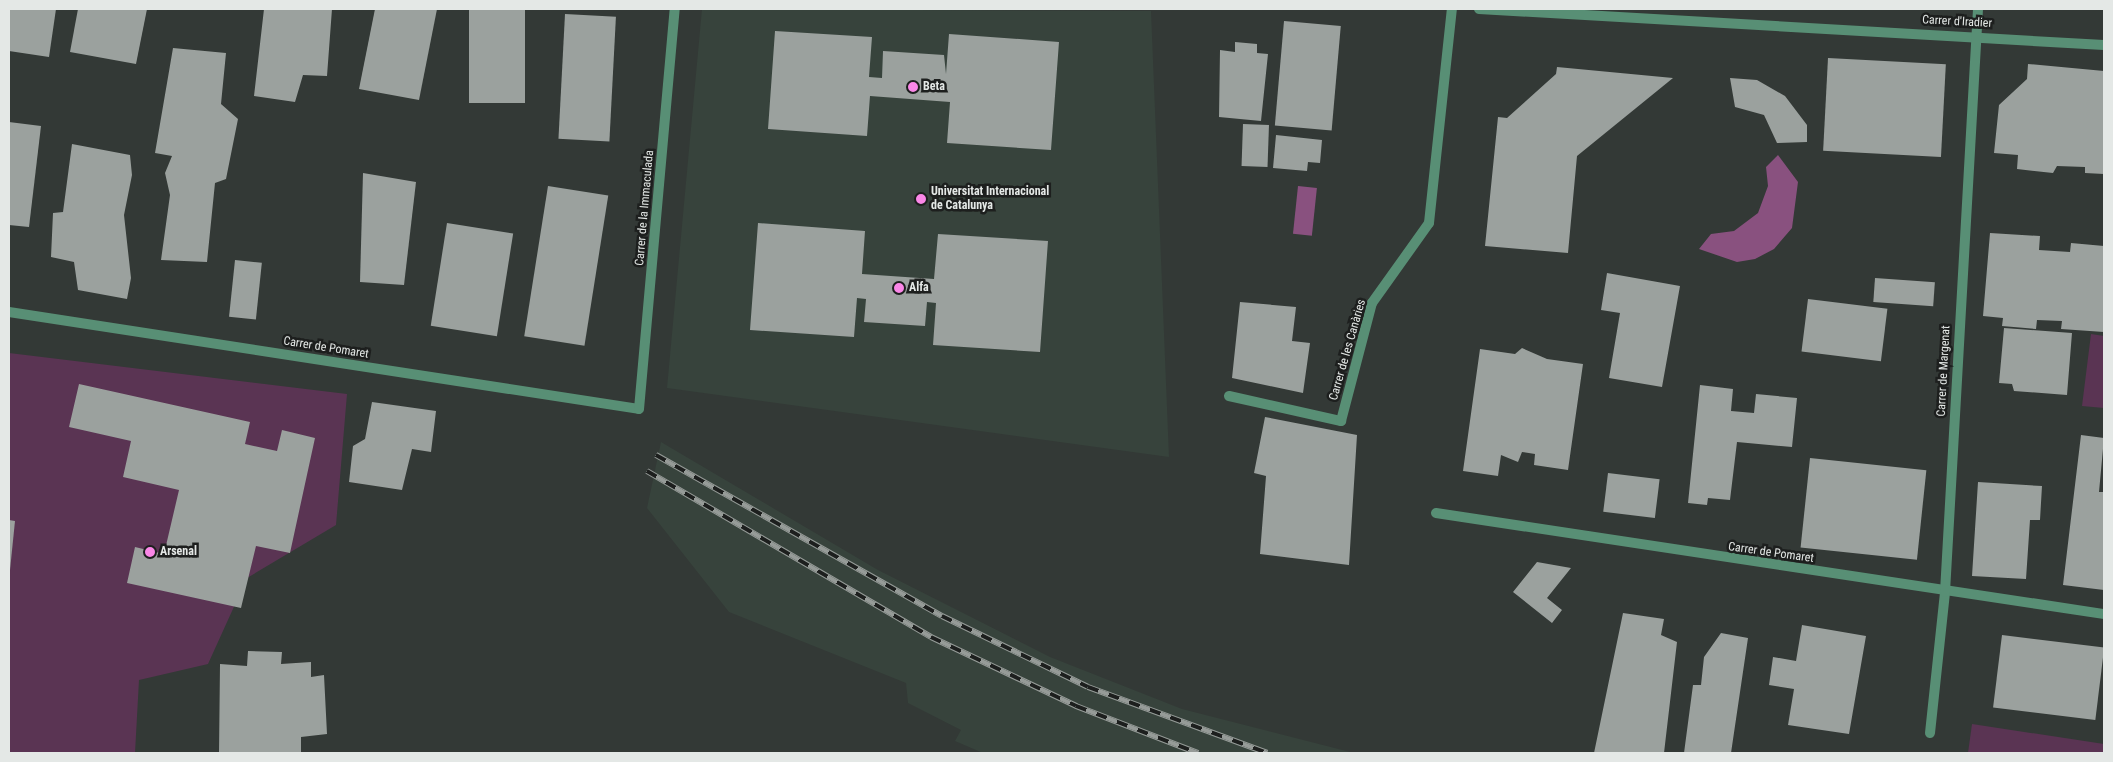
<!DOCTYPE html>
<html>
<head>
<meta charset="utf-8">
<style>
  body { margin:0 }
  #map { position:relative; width:2113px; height:762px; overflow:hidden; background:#333936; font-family:"Roboto Condensed",sans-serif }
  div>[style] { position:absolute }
  .built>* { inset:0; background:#37433c }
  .green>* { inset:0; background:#5a3453 }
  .water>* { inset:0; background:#89517f; transform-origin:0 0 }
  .building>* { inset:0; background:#9ba19e; transform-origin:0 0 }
  .street>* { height:10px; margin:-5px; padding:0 5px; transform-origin:5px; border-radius:5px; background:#588f75 }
  .rail>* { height:5.5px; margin-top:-2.75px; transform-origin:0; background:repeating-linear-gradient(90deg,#1d1f1e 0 11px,#969b98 0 22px); box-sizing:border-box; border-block:1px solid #969b98 }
  .dots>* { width:14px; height:14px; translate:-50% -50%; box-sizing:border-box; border:2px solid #1d1f1e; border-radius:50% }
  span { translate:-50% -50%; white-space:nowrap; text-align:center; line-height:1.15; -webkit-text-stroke:5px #1d1f1e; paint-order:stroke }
  .street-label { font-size:12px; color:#e4e8e6 }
  .poi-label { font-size:12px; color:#e4e8e6; font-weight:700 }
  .left { translate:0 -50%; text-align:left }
  .frame { position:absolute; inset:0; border:10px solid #e4e8e6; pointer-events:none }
</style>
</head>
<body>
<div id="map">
  <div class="built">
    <div style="clip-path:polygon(702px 9px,1151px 11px,1169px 457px,667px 388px)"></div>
    <div style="clip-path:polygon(661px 442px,878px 570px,1050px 657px,1182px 709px,1354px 753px,983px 753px,955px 741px,961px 730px,908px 703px,906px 683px,729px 612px,647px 508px)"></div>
  </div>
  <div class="green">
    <div style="clip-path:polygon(2091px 334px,2104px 336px,2104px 408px,2082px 406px)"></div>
    <div style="clip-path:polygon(9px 353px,347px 394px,336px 525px,247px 578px,208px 664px,139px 680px,135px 753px,9px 753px)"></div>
    <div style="clip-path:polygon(1972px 724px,2104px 744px,2104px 753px,1968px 753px)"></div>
  </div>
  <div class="water">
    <div style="clip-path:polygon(1778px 155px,1798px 182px,1792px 228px,1774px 249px,1755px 259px,1737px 262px,1699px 249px,1711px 234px,1734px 231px,1758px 213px,1768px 186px,1766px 167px)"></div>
    <div style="left:1298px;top:186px;width:19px;height:48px;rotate:6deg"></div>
  </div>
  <div class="building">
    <div style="clip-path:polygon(9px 9px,56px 9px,49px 57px,9px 51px)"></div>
    <div style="clip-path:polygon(78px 9px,147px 9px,136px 64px,70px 52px)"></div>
    <div style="clip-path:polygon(264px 9px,332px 9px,327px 76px,303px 75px,295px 102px,254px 96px)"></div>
    <div style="clip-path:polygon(375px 9px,437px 9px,419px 100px,359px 89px)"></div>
    <div style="left:469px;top:9px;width:56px;height:94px"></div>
    <div style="left:565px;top:14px;width:51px;height:125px;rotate:3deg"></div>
    <div style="left:1284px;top:21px;width:57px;height:105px;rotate:5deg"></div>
    <div style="clip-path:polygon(775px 31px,872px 37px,869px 77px,882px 78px,883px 51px,944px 55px,946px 74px,949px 34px,1059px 42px,1051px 150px,947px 143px,950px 102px,870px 96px,867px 136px,768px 129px)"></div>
    <div style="clip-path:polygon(1235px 42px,1257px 44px,1257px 53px,1268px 54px,1261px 121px,1219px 117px,1220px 50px,1235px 52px)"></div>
    <div style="clip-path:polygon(173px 48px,226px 53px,221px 104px,238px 119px,226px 179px,215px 183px,207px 262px,161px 260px,170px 195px,165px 173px,172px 156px,155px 153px)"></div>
    <div style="left:1828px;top:58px;width:118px;height:93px;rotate:3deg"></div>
    <div style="clip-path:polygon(2028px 64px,2104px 71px,2104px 174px,2085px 173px,2085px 167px,2057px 166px,2053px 173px,2017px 169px,2018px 155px,1994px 153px,1999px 105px,2027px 79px)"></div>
    <div style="clip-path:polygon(1557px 67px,1673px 78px,1577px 156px,1568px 253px,1485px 246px,1498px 117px,1507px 118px,1556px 74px)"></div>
    <div style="clip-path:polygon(1730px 78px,1757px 80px,1785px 96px,1807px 125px,1807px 142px,1777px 143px,1764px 115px,1735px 107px)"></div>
    <div style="clip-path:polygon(9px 122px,41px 126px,29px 227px,9px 225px)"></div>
    <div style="left:1243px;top:124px;width:26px;height:42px;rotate:2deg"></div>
    <div style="clip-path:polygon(1276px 135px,1322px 140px,1320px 163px,1308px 162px,1307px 171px,1273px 168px)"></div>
    <div style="clip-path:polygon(72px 144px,130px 155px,132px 175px,124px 215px,131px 278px,127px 299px,78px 290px,74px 262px,51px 257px,53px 213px,63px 212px)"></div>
    <div style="clip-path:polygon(363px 173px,416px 182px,404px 285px,360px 282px)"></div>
    <div style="left:548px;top:186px;width:61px;height:152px;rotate:9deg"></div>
    <div style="left:447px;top:223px;width:67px;height:104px;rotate:9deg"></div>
    <div style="clip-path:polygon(758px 223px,865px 231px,862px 274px,934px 279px,938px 234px,1048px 241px,1040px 352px,933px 345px,936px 303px,927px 302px,925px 326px,864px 322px,866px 299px,857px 298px,854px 337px,750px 330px)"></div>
    <div style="clip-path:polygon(1990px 233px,2040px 236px,2039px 250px,2070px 252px,2071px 243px,2104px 246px,2104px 332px,2061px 329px,2062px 321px,2037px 320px,2036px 329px,2002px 326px,2003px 318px,1983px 316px)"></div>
    <div style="left:235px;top:260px;width:27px;height:57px;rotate:6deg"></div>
    <div style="clip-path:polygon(1607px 273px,1680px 286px,1662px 387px,1609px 378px,1620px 313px,1601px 310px)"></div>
    <div style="left:1875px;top:278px;width:60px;height:24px;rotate:4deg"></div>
    <div style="left:1808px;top:299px;width:80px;height:53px;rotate:7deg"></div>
    <div style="clip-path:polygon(1240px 302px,1296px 307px,1292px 341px,1310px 343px,1303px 393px,1232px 378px)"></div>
    <div style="clip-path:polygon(2004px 328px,2072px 333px,2067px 395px,2014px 391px,2012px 384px,1999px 383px)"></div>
    <div style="clip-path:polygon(1522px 348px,1547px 359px,1583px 364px,1568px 470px,1534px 465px,1535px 454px,1522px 452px,1518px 462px,1501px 455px,1498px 476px,1463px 471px,1480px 349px,1515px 354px)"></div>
    <div style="clip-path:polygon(79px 384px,250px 422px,245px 444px,277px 451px,282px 430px,315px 438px,290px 553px,256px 546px,241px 608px,127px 583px,135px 547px,164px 554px,179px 490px,123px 477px,131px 441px,69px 427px)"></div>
    <div style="clip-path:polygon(1700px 385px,1733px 389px,1731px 411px,1754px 413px,1756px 394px,1797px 398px,1792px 447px,1737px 442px,1730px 500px,1708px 498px,1707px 505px,1688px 503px)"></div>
    <div style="clip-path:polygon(372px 402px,436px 411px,431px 452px,412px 449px,402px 490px,349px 482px,353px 446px,365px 439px)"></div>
    <div style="clip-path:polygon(1265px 417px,1357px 435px,1349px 565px,1260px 554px,1266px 476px,1254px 473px)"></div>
    <div style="clip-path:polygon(2081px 435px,2104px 438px,2099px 492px,2104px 492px,2104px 590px,2063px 585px)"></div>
    <div style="left:1810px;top:458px;width:117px;height:90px;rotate:6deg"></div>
    <div style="left:1608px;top:473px;width:52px;height:39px;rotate:7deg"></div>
    <div style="clip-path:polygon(1978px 482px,2042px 486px,2040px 520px,2030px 520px,2026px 579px,1972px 576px)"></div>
    <div style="clip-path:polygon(9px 520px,15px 521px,10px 570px,9px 570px)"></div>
    <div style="clip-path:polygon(1537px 562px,1571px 568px,1547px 598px,1562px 610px,1552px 623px,1513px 592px)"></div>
    <div style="clip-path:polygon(1623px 613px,1664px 619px,1661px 635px,1677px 642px,1664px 753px,1594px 753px)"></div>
    <div style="clip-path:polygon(1802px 625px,1866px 636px,1849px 734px,1788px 725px,1794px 689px,1769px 685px,1773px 657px,1796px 661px)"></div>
    <div style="clip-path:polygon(1721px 633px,1748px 638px,1731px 753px,1684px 753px,1693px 685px,1701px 685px,1704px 657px)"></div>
    <div style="left:2002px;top:635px;width:103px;height:73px;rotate:7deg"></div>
    <div style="clip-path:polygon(248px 651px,282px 652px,281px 664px,311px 662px,311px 677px,324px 675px,327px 734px,301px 737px,301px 753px,219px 753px,220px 664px,247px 666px)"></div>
  </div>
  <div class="street">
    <div style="left:1479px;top:9px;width:626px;rotate:3.3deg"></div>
    <div style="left:9px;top:312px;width:637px;rotate:8.75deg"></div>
    <div style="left:639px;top:409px;width:402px;rotate:-84.9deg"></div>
    <div style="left:1229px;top:396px;width:115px;rotate:12.6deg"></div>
    <div style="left:1341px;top:421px;width:122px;rotate:-75.3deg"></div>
    <div style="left:1372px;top:303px;width:98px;rotate:-54.5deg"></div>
    <div style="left:1429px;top:223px;width:215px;rotate:-83.9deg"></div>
    <div style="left:1436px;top:513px;width:676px;rotate:8.6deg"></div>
    <div style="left:1930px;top:733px;width:142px;rotate:-83.9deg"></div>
    <div style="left:1945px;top:592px;width:584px;rotate:-86.76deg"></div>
  </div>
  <div class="rail">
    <div style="left:656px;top:455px;width:328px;rotate:29.4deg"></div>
    <div style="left:942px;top:616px;width:162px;rotate:25.9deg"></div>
    <div style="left:1088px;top:687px;width:191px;rotate:20.2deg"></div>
    <div style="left:647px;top:471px;width:329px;rotate:30.3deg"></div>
    <div style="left:931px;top:637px;width:161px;rotate:25.4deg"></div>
    <div style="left:1076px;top:706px;width:131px;rotate:21.1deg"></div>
  </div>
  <div class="dots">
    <div style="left:913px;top:87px;background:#fa87e7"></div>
    <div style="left:921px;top:199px;background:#fa87e7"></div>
    <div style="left:899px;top:288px;background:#fa87e7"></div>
    <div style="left:150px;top:552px;background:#fa87e7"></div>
  </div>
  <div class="street-label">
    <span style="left:1957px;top:22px;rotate:3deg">Carrer d'Iradier</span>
    <span style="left:645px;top:208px;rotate:-85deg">Carrer de la Immaculada</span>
    <span style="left:326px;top:348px;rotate:9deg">Carrer de Pomaret</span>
    <span style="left:1348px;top:350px;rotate:-74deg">Carrer de les Canàries</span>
    <span style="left:1944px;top:371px;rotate:-87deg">Carrer de Margenat</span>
    <span style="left:1771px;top:553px;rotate:8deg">Carrer de Pomaret</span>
  </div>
  <div class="poi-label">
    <span class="left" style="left:923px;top:87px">Beta</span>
    <span class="left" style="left:931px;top:199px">Universitat Internacional<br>de Catalunya</span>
    <span class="left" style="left:909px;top:288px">Alfa</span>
    <span class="left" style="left:160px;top:552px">Arsenal</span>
  </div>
  <div class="frame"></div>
</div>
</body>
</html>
